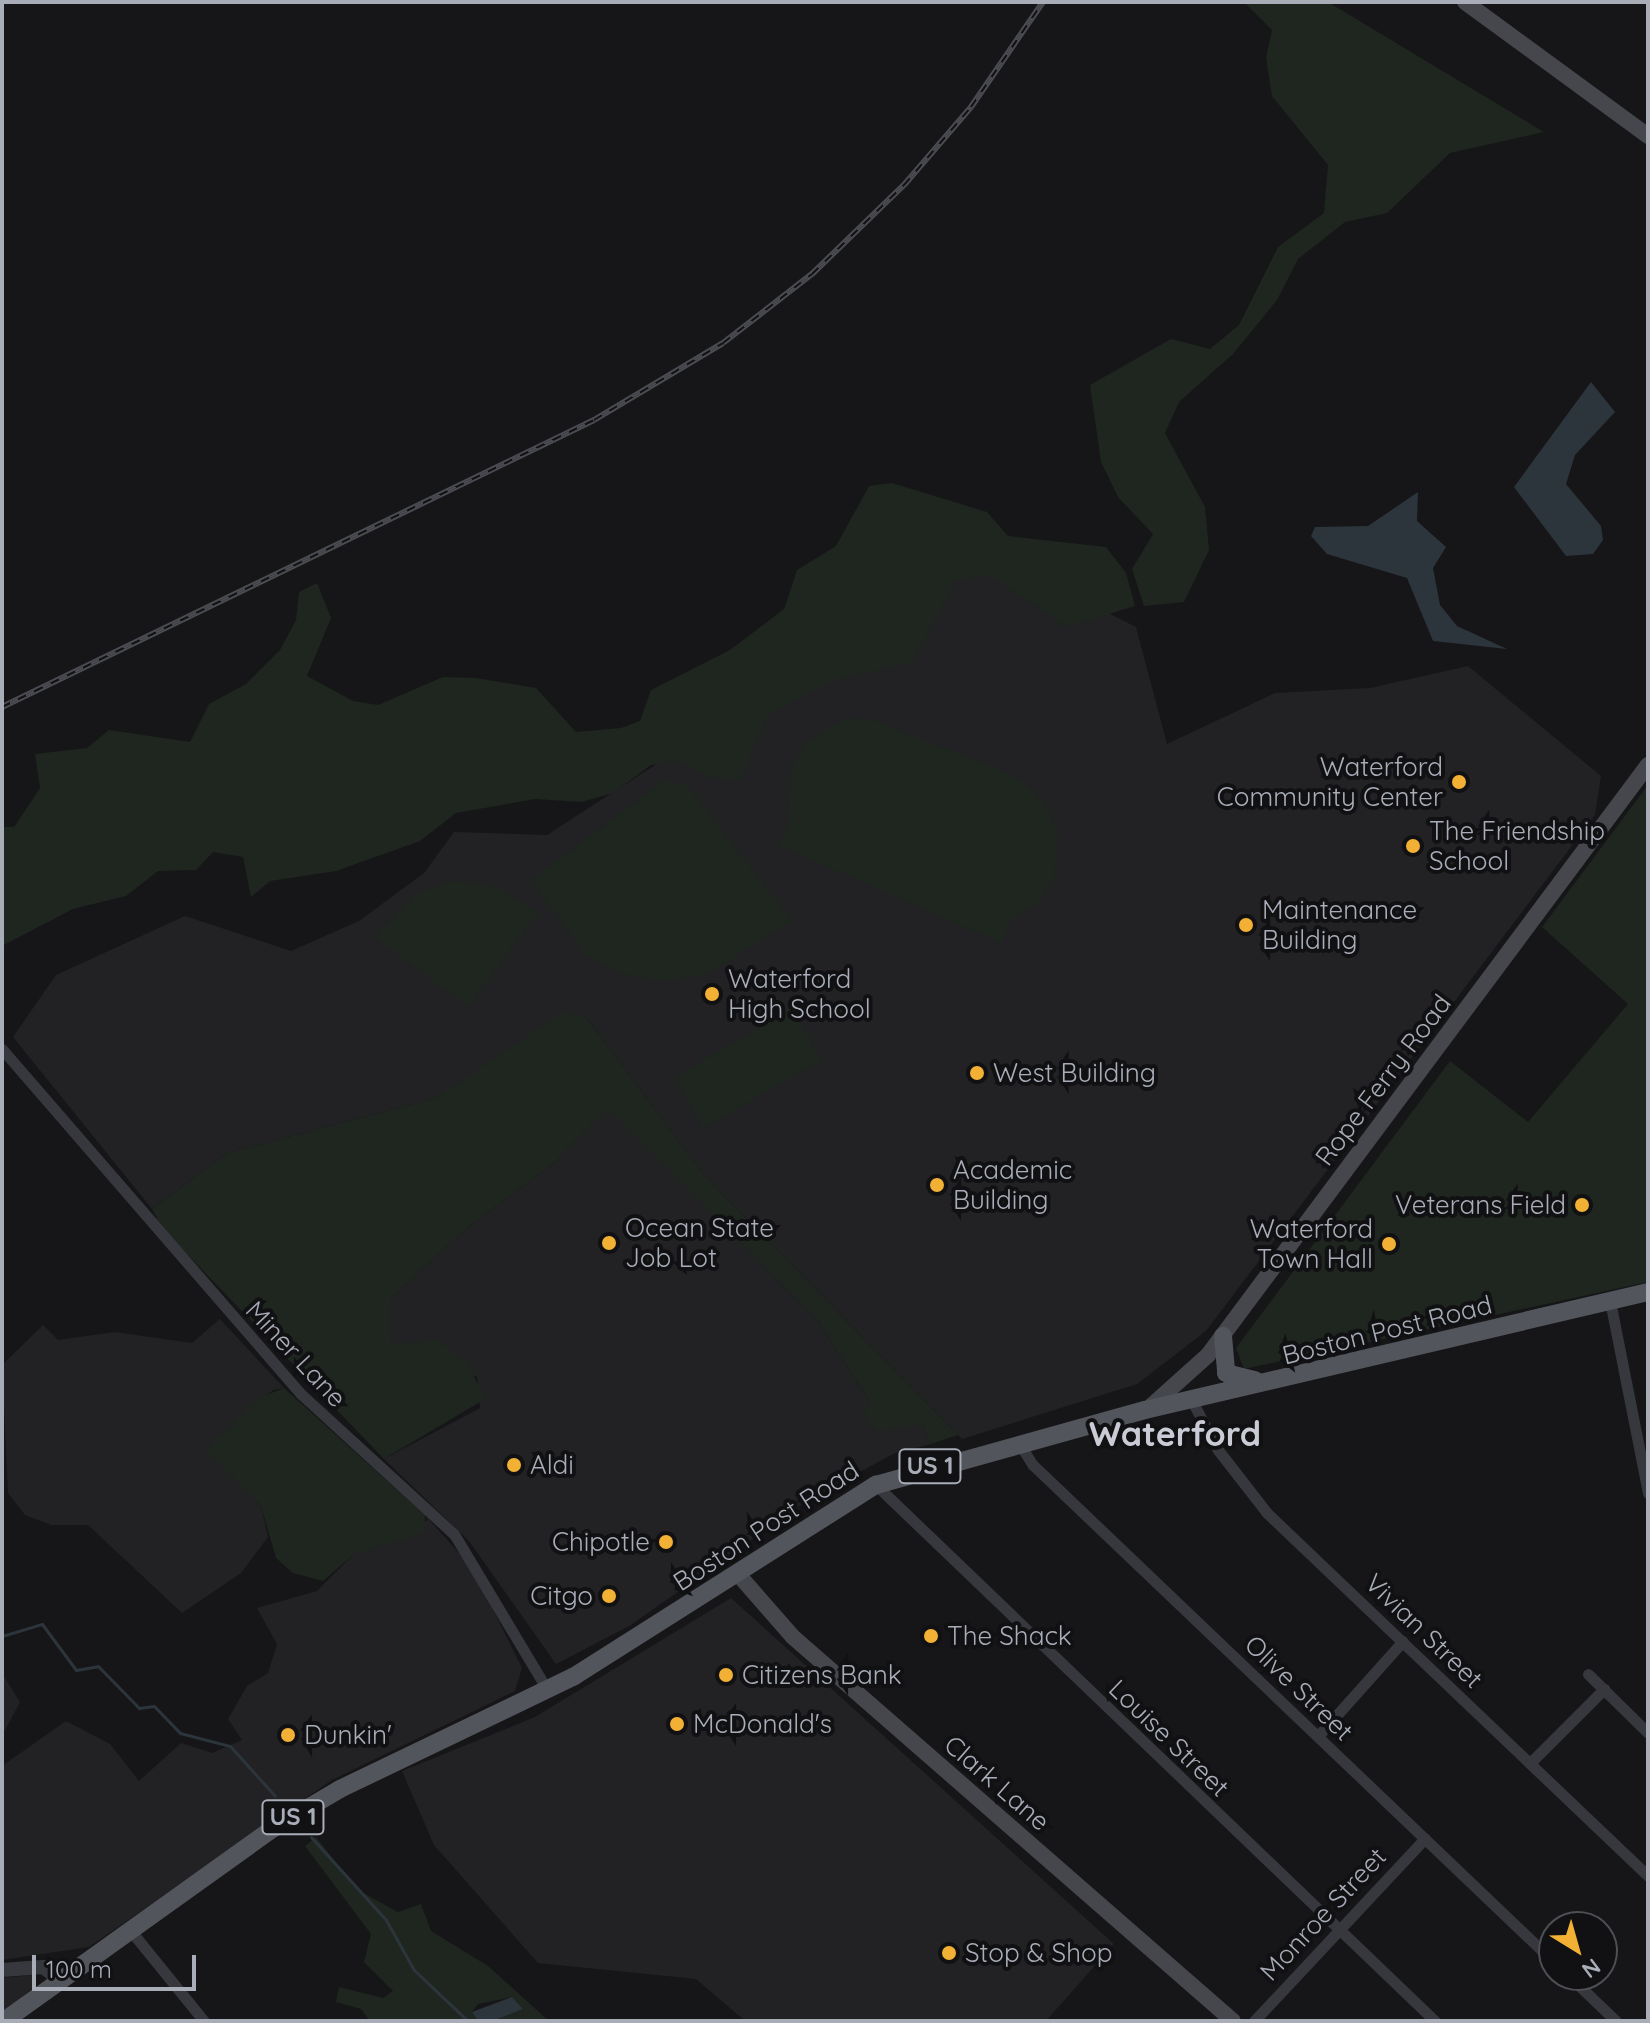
<!DOCTYPE html>
<html>
<head>
<meta charset="utf-8">
<style>
  body { margin:0 }
  #map { position:relative; width:1650px; height:2023px; overflow:hidden; background:#161618; font-family:Quicksand,sans-serif }
  div>[style] { position:absolute }
  .built>* { inset:0; background:#222225 }
  .green>* { inset:0; background:#1e261f; transform-origin:0 0 }
  .water>* { inset:0; background:#2c353c }
  .stream>* { height:3px; margin:-1.5px; padding:0 1.5px; transform-origin:1.5px; border-radius:1.5px; background:#2c353c }
  .minor>* { height:11px; margin:-5.5px; padding:0 5.5px; transform-origin:5.5px; border-radius:5.5px; background:#37383d }
  .tertiary>* { height:14px; margin:-7px; padding:0 7px; transform-origin:7px; border-radius:7px; background:#37383d }
  .secondary>* { height:16px; margin:-8px; padding:0 8px; transform-origin:8px; border-radius:8px; background:#45474d }
  .primary>* { height:18px; margin:-9px; padding:0 9px; transform-origin:9px; border-radius:9px; background:#53555c }
  .rail>* { height:6px; margin-top:-3px; transform-origin:0; background:repeating-linear-gradient(90deg,#111113 0 9px,#4a4c52 0 18px); box-sizing:border-box; border-block:2px solid #4a4c52 }
  .dots>* { width:22px; height:22px; translate:-50% -50%; box-sizing:border-box; border:4px solid #111113; border-radius:50% }
  span { translate:-50% -50%; white-space:nowrap; text-align:center; line-height:1.15; -webkit-text-stroke:8px #111113; paint-order:stroke }
  .shield-label span { padding:2px 6px; background:#111113; border:2px solid; border-radius:6px; -webkit-text-stroke-width:0 }
  .shield-label { font-size:24px; color:#a8adb8; font-weight:700 }
  .poi-label { font-size:26px; color:#a8adb8 }
  .right { translate:-100% -50%; text-align:right }
  .left { translate:0 -50%; text-align:left }
  .street-label { font-size:26px; color:#a8adb8 }
  .district-label { font-size:34px; color:#c9ccd4; font-weight:700 }
  .frame { position:absolute; inset:0; border:4px solid #a8adb8; pointer-events:none }
  .north { position:absolute; left:1538px; top:1911px; width:80px; height:80px; box-sizing:border-box; background:#111113; border:2px solid #4d4f55; border-radius:50%; rotate:143deg; font-size:22px; font-weight:700; line-height:32px; text-align:center; color:#a8adb8 }
  .north::after { content:''; display:block; margin:auto; width:28px; height:36px; background:#f2b134; clip-path:polygon(50% 0,100% 100%,50% 72%,0 100%) }
  .scale { position:absolute; left:32px; top:1955px; width:164px; height:36px; box-sizing:border-box; border:4px solid #a8adb8; border-top:0; padding-left:10px; font-size:24px; line-height:28px; white-space:nowrap; color:#a8adb8; -webkit-text-stroke:6px #111113; paint-order:stroke }
</style>
</head>
<body>
<div id="map">
  <div class="built">
    <div style="clip-path:polygon(986px 551px,1136px 627px,1167px 744px,1275px 693px,1370px 688px,1468px 666px,1601px 776px,1595px 815px,1206px 1331px,1137px 1384px,962px 1439px,704px 1175px,586px 1017px,436px 1098px,227px 1153px,152px 1209px,13px 1037px,56px 975px,185px 916px,291px 951px,359px 921px,424px 873px,454px 832px,547px 835px)"></div>
    <div style="clip-path:polygon(608px 1107px,818px 1321px,871px 1403px,863px 1413px,922px 1425px,931px 1444px,895px 1453px,806px 1501px,631px 1625px,556px 1664px,469px 1541px,384px 1459px,480px 1408px,477px 1377px,390px 1344px,390px 1299px,468px 1227px,554px 1163px)"></div>
    <div style="clip-path:polygon(220px 1319px,284px 1388px,273px 1390px,207px 1450px,261px 1506px,268px 1537px,241px 1573px,182px 1613px,88px 1525px,52px 1525px,25px 1515px,8px 1493px,2px 1365px,43px 1325px,58px 1340px,115px 1332px,192px 1343px)"></div>
    <div style="clip-path:polygon(425px 1515px,473px 1569px,522px 1668px,515px 1691px,332px 1780px,89px 1947px,2px 1960px,2px 1766px,66px 1721px,110px 1744px,139px 1781px,181px 1743px,212px 1753px,242px 1740px,228px 1719px,247px 1686px,268px 1673px,277px 1644px,257px 1608px,317px 1591px,354px 1554px,405px 1533px,428px 1520px)"></div>
    <div style="clip-path:polygon(731px 1598px,1114px 1944px,1046px 2021px,745px 2021px,696px 1979px,538px 1963px,434px 1845px,402px 1771px,535px 1717px)"></div>
    <div style="clip-path:polygon(2px 1673px,20px 1702px,2px 1736px)"></div>
    <div style="clip-path:polygon(33px 1975px,32px 1989px,2px 2013px,2px 1978px)"></div>
  </div>
  <div class="green">
    <div style="clip-path:polygon(1244px 2px,1328px 2px,1544px 132px,1450px 153px,1387px 213px,1345px 222px,1298px 259px,1277px 300px,1233px 354px,1179px 402px,1165px 433px,1205px 507px,1209px 550px,1184px 602px,1144px 606px,1132px 569px,1153px 534px,1118px 497px,1101px 462px,1090px 385px,1171px 339px,1210px 349px,1239px 325px,1278px 247px,1324px 213px,1328px 165px,1272px 96px,1266px 58px,1272px 30px)"></div>
    <div style="clip-path:polygon(892px 483px,987px 512px,1008px 536px,1106px 547px,1126px 573px,1135px 606px,1067px 627px,989px 575px,955px 581px,913px 662px,834px 680px,767px 716px,740px 780px,713px 778px,679px 761px,651px 765px,613px 793px,582px 802px,535px 799px,456px 813px,420px 841px,336px 871px,270px 881px,251px 897px,243px 857px,213px 852px,196px 870px,158px 871px,126px 896px,73px 909px,2px 946px,2px 827px,14px 827px,40px 788px,35px 754px,87px 748px,109px 730px,190px 742px,209px 704px,246px 684px,280px 650px,296px 620px,299px 592px,317px 583px,331px 618px,307px 676px,353px 701px,378px 705px,443px 677px,476px 678px,536px 688px,576px 732px,621px 728px,640px 721px,651px 690px,730px 650px,784px 609px,797px 570px,836px 546px,869px 486px)"></div>
    <div style="clip-path:polygon(867px 718px,1014px 775px,1044px 802px,1058px 832px,1055px 877px,1038px 903px,1011px 921px,1001px 943px,779px 845px,789px 823px,791px 767px,806px 743px,844px 719px)"></div>
    <div style="clip-path:polygon(665px 780px,688px 786px,792px 921px,707px 974px,662px 981px,622px 974px,585px 954px,531px 880px)"></div>
    <div style="clip-path:polygon(1648px 785px,1648px 1282px,1244px 1369px,1236px 1348px,1450px 1061px,1528px 1122px,1628px 1004px,1542px 927px)"></div>
    <div style="clip-path:polygon(452px 881px,496px 886px,538px 913px,468px 1007px,375px 938px,415px 894px)"></div>
    <div style="left:792px;top:1009px;width:59px;height:136px;rotate:60deg"></div>
    <div style="clip-path:polygon(563px 1012px,586px 1017px,704px 1175px,958px 1435px,931px 1444px,922px 1425px,877px 1431px,863px 1412px,871px 1403px,818px 1321px,608px 1108px,554px 1163px,468px 1227px,390px 1299px,390px 1344px,437px 1340px,468px 1364px,485px 1399px,384px 1459px,162px 1228px,152px 1209px,227px 1153px,436px 1098px)"></div>
    <div style="clip-path:polygon(284px 1388px,425px 1515px,424px 1533px,354px 1554px,323px 1581px,293px 1573px,276px 1558px,261px 1506px,206px 1450px,259px 1398px)"></div>
    <div style="clip-path:polygon(316px 1837px,356px 1889px,398px 1912px,421px 1904px,431px 1931px,488px 1966px,549px 2021px,493px 2021px,523px 2009px,512px 1997px,478px 2004px,472px 2012px,478px 2021px,370px 2021px,361px 2009px,336px 2002px,339px 1987px,383px 1998px,393px 1991px,364px 1962px,371px 1934px,305px 1846px)"></div>
  </div>
  <div class="water">
    <div style="clip-path:polygon(1591px 382px,1615px 412px,1575px 455px,1566px 484px,1601px 526px,1603px 540px,1593px 554px,1566px 556px,1514px 487px)"></div>
    <div style="clip-path:polygon(1418px 492px,1417px 521px,1446px 547px,1433px 568px,1440px 605px,1457px 626px,1507px 649px,1433px 641px,1407px 578px,1327px 554px,1311px 536px,1315px 527px,1368px 526px)"></div>
    <div style="clip-path:polygon(512px 1997px,523px 2009px,493px 2021px,478px 2021px,472px 2012px)"></div>
  </div>
  <div class="stream">
    <div style="left:2px;top:1636px;width:42px;rotate:-16.7deg"></div>
    <div style="left:42px;top:1624px;width:57px;rotate:53.5deg"></div>
    <div style="left:76px;top:1670px;width:22px;rotate:-10deg"></div>
    <div style="left:98px;top:1666px;width:59px;rotate:45.7deg"></div>
    <div style="left:139px;top:1708px;width:15px;rotate:-8deg"></div>
    <div style="left:154px;top:1706px;width:37px;rotate:46deg"></div>
    <div style="left:180px;top:1733px;width:52px;rotate:14.6deg"></div>
    <div style="left:230px;top:1746px;width:67px;rotate:48deg"></div>
    <div style="left:311px;top:1837px;width:112px;rotate:47.9deg"></div>
    <div style="left:386px;top:1920px;width:57px;rotate:60.8deg"></div>
    <div style="left:414px;top:1970px;width:74px;rotate:43.4deg"></div>
  </div>
  <div class="minor">
    <div style="left:2px;top:1049px;width:457px;rotate:49.1deg"></div>
    <div style="left:301px;top:1394px;width:207px;rotate:42.5deg"></div>
    <div style="left:454px;top:1534px;width:183px;rotate:59.1deg"></div>
    <div style="left:1610px;top:1301px;width:196px;rotate:78.8deg"></div>
    <div style="left:1192px;top:1401px;width:55px;rotate:62deg"></div>
    <div style="left:1218px;top:1450px;width:80px;rotate:52.1deg"></div>
    <div style="left:1267px;top:1513px;width:526px;rotate:43.61deg"></div>
    <div style="left:1019px;top:1443px;width:26px;rotate:58deg"></div>
    <div style="left:1033px;top:1465px;width:720px;rotate:43.65deg"></div>
    <div style="left:876px;top:1485px;width:774px;rotate:43.8deg"></div>
    <div style="left:1588px;top:1674px;width:84px;rotate:44.5deg"></div>
    <div style="left:1318px;top:1736px;width:127px;rotate:-48.2deg"></div>
    <div style="left:1530px;top:1763px;width:105px;rotate:-45deg"></div>
    <div style="left:131px;top:1931px;width:116px;rotate:51deg"></div>
    <div style="left:1568px;top:1975px;width:66px;rotate:43.8deg"></div>
    <div style="left:1254px;top:2021px;width:250px;rotate:-46.9deg"></div>
  </div>
  <div class="tertiary">
    <div style="left:2px;top:1970px;width:41px;rotate:-4.2deg"></div>
    <div style="left:43px;top:1967px;width:21px;rotate:37deg"></div>
  </div>
  <div class="secondary">
    <div style="left:1465px;top:2px;width:227px;rotate:36.2deg"></div>
    <div style="left:1149px;top:1408px;width:79px;rotate:-41.9deg"></div>
    <div style="left:1208px;top:1355px;width:736px;rotate:-53.29deg"></div>
    <div style="left:737px;top:1573px;width:85px;rotate:48.8deg"></div>
    <div style="left:793px;top:1637px;width:584px;rotate:41.11deg"></div>
  </div>
  <div class="primary">
    <div style="left:1223px;top:1336px;width:37px;rotate:85deg"></div>
    <div style="left:1226px;top:1373px;width:30px;rotate:14deg"></div>
    <div style="left:4px;top:2021px;width:326px;rotate:-35.6deg"></div>
    <div style="left:269px;top:1831px;width:82px;rotate:-30.6deg"></div>
    <div style="left:340px;top:1789px;width:259px;rotate:-25.7deg"></div>
    <div style="left:573px;top:1677px;width:359px;rotate:-32.4deg"></div>
    <div style="left:876px;top:1485px;width:279px;rotate:-15.6deg"></div>
    <div style="left:1145px;top:1410px;width:517px;rotate:-13.2deg"></div>
  </div>
  <div class="rail">
    <div style="left:2px;top:707px;width:658px;rotate:-25.86deg"></div>
    <div style="left:594px;top:420px;width:150px;rotate:-30.8deg"></div>
    <div style="left:723px;top:343px;width:113px;rotate:-37.8deg"></div>
    <div style="left:812px;top:274px;width:128px;rotate:-44.1deg"></div>
    <div style="left:904px;top:185px;width:103px;rotate:-49.3deg"></div>
    <div style="left:971px;top:107px;width:127px;rotate:-55.6deg"></div>
  </div>
  <div class="dots">
    <div style="left:1459px;top:782px;background:#f2b134"></div>
    <div style="left:1413px;top:846px;background:#f2b134"></div>
    <div style="left:1246px;top:925px;background:#f2b134"></div>
    <div style="left:712px;top:994px;background:#f2b134"></div>
    <div style="left:977px;top:1073px;background:#f2b134"></div>
    <div style="left:937px;top:1185px;background:#f2b134"></div>
    <div style="left:1582px;top:1205px;background:#f2b134"></div>
    <div style="left:609px;top:1243px;background:#f2b134"></div>
    <div style="left:1389px;top:1244px;background:#f2b134"></div>
    <div style="left:514px;top:1465px;background:#f2b134"></div>
    <div style="left:666px;top:1542px;background:#f2b134"></div>
    <div style="left:609px;top:1596px;background:#f2b134"></div>
    <div style="left:931px;top:1636px;background:#f2b134"></div>
    <div style="left:726px;top:1675px;background:#f2b134"></div>
    <div style="left:677px;top:1724px;background:#f2b134"></div>
    <div style="left:288px;top:1735px;background:#f2b134"></div>
    <div style="left:949px;top:1953px;background:#f2b134"></div>
  </div>
  <div class="shield-label">
    <span style="left:930px;top:1466px">US 1</span>
    <span style="left:293px;top:1817px">US 1</span>
  </div>
  <div class="poi-label">
    <span class="right" style="left:1443px;top:782px">Waterford<br>Community Center</span>
    <span class="left" style="left:1429px;top:846px">The Friendship<br>School</span>
    <span class="left" style="left:1262px;top:925px">Maintenance<br>Building</span>
    <span class="left" style="left:728px;top:994px">Waterford<br>High School</span>
    <span class="left" style="left:993px;top:1073px">West Building</span>
    <span class="left" style="left:953px;top:1185px">Academic<br>Building</span>
    <span class="right" style="left:1566px;top:1205px">Veterans Field</span>
    <span class="left" style="left:625px;top:1243px">Ocean State<br>Job Lot</span>
    <span class="right" style="left:1373px;top:1244px">Waterford<br>Town Hall</span>
    <span class="left" style="left:530px;top:1465px">Aldi</span>
    <span class="right" style="left:650px;top:1542px">Chipotle</span>
    <span class="right" style="left:593px;top:1596px">Citgo</span>
    <span class="left" style="left:947px;top:1636px">The Shack</span>
    <span class="left" style="left:742px;top:1675px">Citizens Bank</span>
    <span class="left" style="left:693px;top:1724px">McDonald's</span>
    <span class="left" style="left:304px;top:1735px">Dunkin'</span>
    <span class="left" style="left:965px;top:1953px">Stop &amp; Shop</span>
  </div>
  <div class="street-label">
    <span style="left:1383px;top:1080px;rotate:-53deg">Rope Ferry Road</span>
    <span style="left:1387px;top:1330px;rotate:-14deg">Boston Post Road</span>
    <span style="left:296px;top:1354px;rotate:47deg">Miner Lane</span>
    <span style="left:766px;top:1526px;rotate:-33deg">Boston Post Road</span>
    <span style="left:1424px;top:1631px;rotate:44deg">Vivian Street</span>
    <span style="left:1299px;top:1688px;rotate:44deg">Olive Street</span>
    <span style="left:1169px;top:1738px;rotate:44deg">Louise Street</span>
    <span style="left:997px;top:1783px;rotate:41deg">Clark Lane</span>
    <span style="left:1323px;top:1914px;rotate:-47deg">Monroe Street</span>
  </div>
  <div class="district-label">
    <span style="left:1175px;top:1434px">Waterford</span>
  </div>
  <div class="frame"></div>
  <div class="north">N</div>
  <div class="scale">100 m</div>
</div>
</body>
</html>
